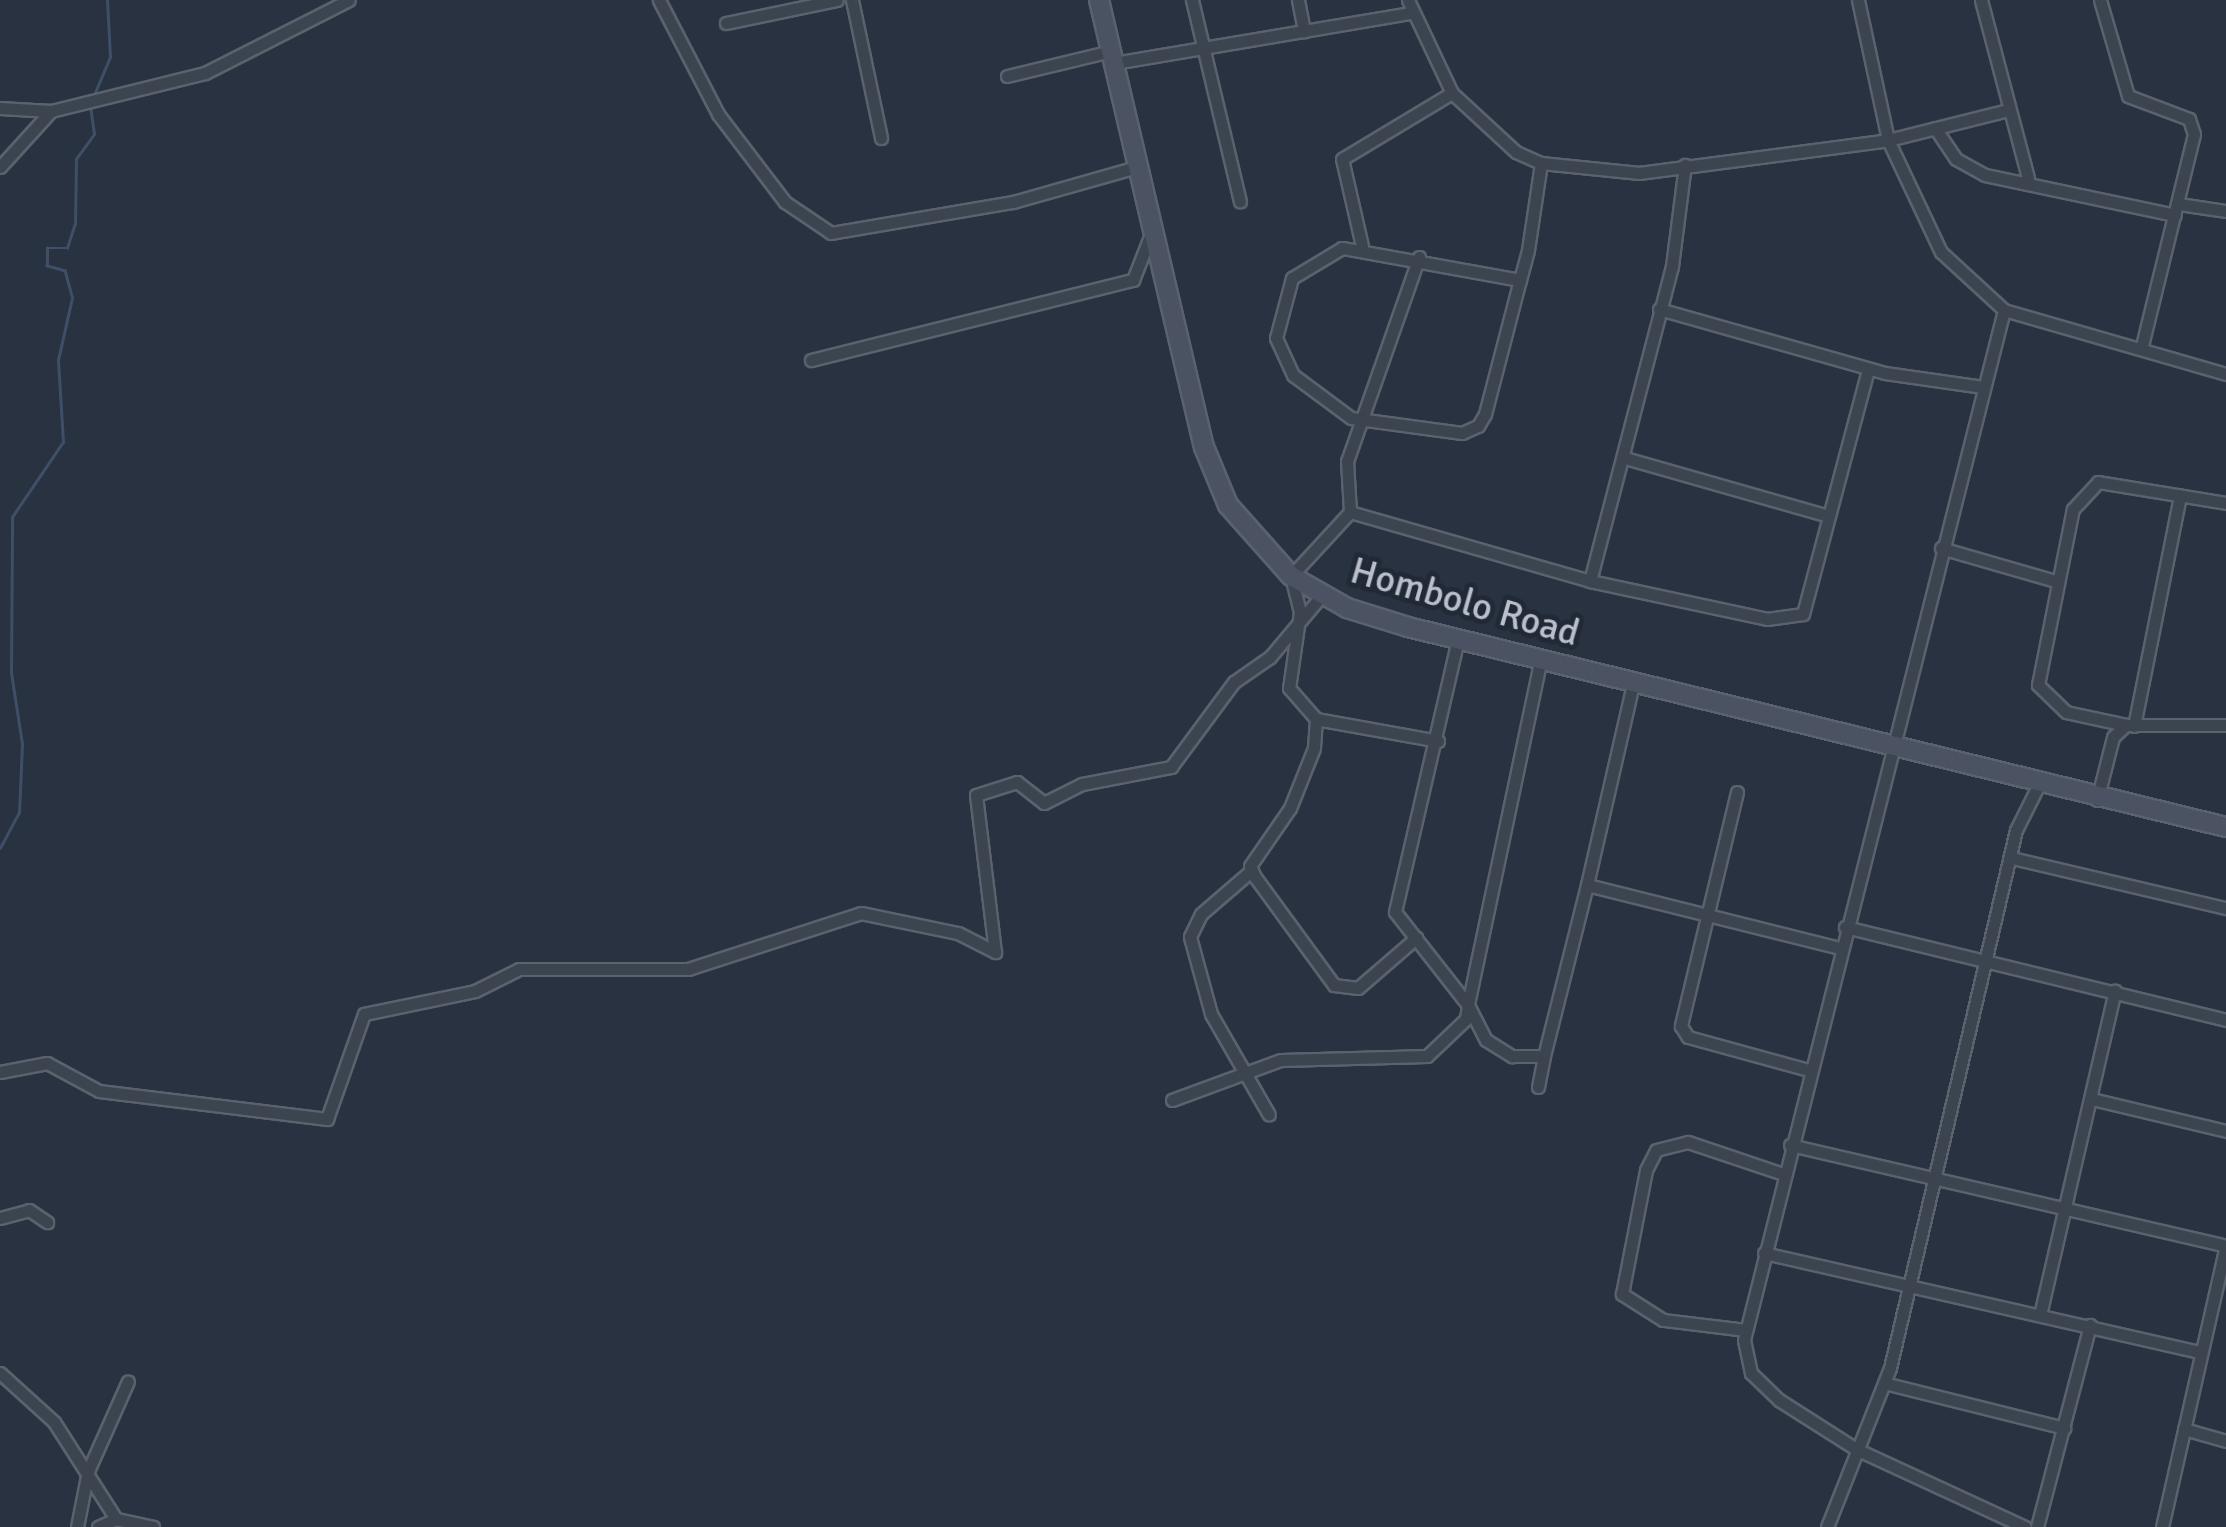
<!DOCTYPE html>
<html>
<head>
<meta charset="utf-8">
<style>
  body { margin:0 }
  #map { position:relative; width:2226px; height:1527px; overflow:hidden; background:#283240; font-family:Signika,sans-serif }
  div>[style] { position:absolute }
  .stream>* { height:2.5px; margin:-1.25px; padding:0 1.25px; transform-origin:1.25px; border-radius:1.25px; background:#3f4f68 }
  .roads { filter:drop-shadow(2px 0 #5a626e) drop-shadow(-2px 0 #5a626e) drop-shadow(0 2px #5a626e) drop-shadow(0 -2px #5a626e) }
  .street>* { height:11px; margin:-5.5px; padding:0 5.5px; transform-origin:5.5px; border-radius:5.5px; background:#3c4450 }
  .secondary>* { height:18px; margin:-9px; padding:0 9px; transform-origin:9px; border-radius:9px; background:#4b5363 }
  span { translate:-50% -50%; white-space:nowrap; text-align:center; line-height:1.15; -webkit-text-stroke:10px #212936; paint-order:stroke }
  .street-label { font-size:38px; color:#b9c0cb }
</style>
</head>
<body>
<div id="map">
  <div class="stream">
    <div style="left:94px;top:95px;width:41px;rotate:-67.2deg"></div>
    <div style="left:110px;top:57px;width:57px;rotate:-93deg"></div>
    <div style="left:0;top:848px;width:40px;rotate:-62deg"></div>
    <div style="left:19px;top:813px;width:69px;rotate:-87.5deg"></div>
    <div style="left:22px;top:744px;width:72px;rotate:-98.8deg"></div>
    <div style="left:11px;top:673px;width:156px;rotate:-89.6deg"></div>
    <div style="left:12px;top:517px;width:91px;rotate:-55.8deg"></div>
    <div style="left:63px;top:442px;width:82px;rotate:-93.5deg"></div>
    <div style="left:58px;top:360px;width:64px;rotate:-77.3deg"></div>
    <div style="left:72px;top:298px;width:28px;rotate:-105deg"></div>
    <div style="left:65px;top:271px;width:19px;rotate:-164deg"></div>
    <div style="left:47px;top:266px;width:18px;rotate:-90deg"></div>
    <div style="left:47px;top:248px;width:20px"></div>
    <div style="left:67px;top:248px;width:25px;rotate:-72deg"></div>
    <div style="left:75px;top:224px;width:65px;rotate:-89.1deg"></div>
    <div style="left:76px;top:159px;width:31px;rotate:-54deg"></div>
    <div style="left:94px;top:134px;width:27px;rotate:-98deg"></div>
  </div>
  <div class="roads">
    <div class="street">
      <div style="left:659px;top:0;width:128px;rotate:62.6deg"></div>
      <div style="left:718px;top:114px;width:111px;rotate:52.7deg"></div>
      <div style="left:785px;top:202px;width:55px;rotate:34deg"></div>
      <div style="left:831px;top:233px;width:185px;rotate:-9.7deg"></div>
      <div style="left:1013px;top:202px;width:129px;rotate:-15.8deg"></div>
      <div style="left:852px;top:0;width:141px;rotate:78.1deg"></div>
      <div style="left:1192px;top:0;width:207px;rotate:76.6deg"></div>
      <div style="left:1298px;top:0;width:32px;rotate:79deg"></div>
      <div style="left:1408px;top:0;width:103px;rotate:64.7deg"></div>
      <div style="left:1452px;top:93px;width:87px;rotate:42.7deg"></div>
      <div style="left:1516px;top:152px;width:27px;rotate:24deg"></div>
      <div style="left:1541px;top:163px;width:99px;rotate:5.8deg"></div>
      <div style="left:1639px;top:173px;width:251px;rotate:-7.5deg"></div>
      <div style="left:1888px;top:140px;width:124px;rotate:-14deg"></div>
      <div style="left:1858px;top:0;width:143px;rotate:77.9deg"></div>
      <div style="left:1888px;top:140px;width:124px;rotate:64.7deg"></div>
      <div style="left:1941px;top:252px;width:86px;rotate:42.6deg"></div>
      <div style="left:2004px;top:310px;width:231px;rotate:16.1deg"></div>
      <div style="left:1981px;top:0;width:184px;rotate:75.2deg"></div>
      <div style="left:2100px;top:0;width:100px;rotate:73.7deg"></div>
      <div style="left:2128px;top:96px;width:65px;rotate:20.7deg"></div>
      <div style="left:2189px;top:119px;width:16px;rotate:72deg"></div>
      <div style="left:2194px;top:134px;width:218px;rotate:103.8deg"></div>
      <div style="left:726px;top:23px;width:113px;rotate:-11.7deg"></div>
      <div style="left:1114px;top:63px;width:301px;rotate:-9.6deg"></div>
      <div style="left:1007px;top:76px;width:107px;rotate:-13.5deg"></div>
      <div style="left:0;top:108px;width:51px;rotate:3.4deg"></div>
      <div style="left:51px;top:111px;width:159px;rotate:-13.9deg"></div>
      <div style="left:205px;top:73px;width:161px;rotate:-26.9deg"></div>
      <div style="left:1935px;top:128px;width:37px;rotate:56deg"></div>
      <div style="left:1956px;top:159px;width:33px;rotate:29deg"></div>
      <div style="left:1985px;top:175px;width:194px;rotate:11.9deg"></div>
      <div style="left:0;top:167px;width:76px;rotate:-47.7deg"></div>
      <div style="left:2179px;top:204px;width:48px;rotate:8.5deg"></div>
      <div style="left:1362px;top:246px;width:89px;rotate:-102.9deg"></div>
      <div style="left:1342px;top:159px;width:128px;rotate:-31deg"></div>
      <div style="left:1419px;top:257px;width:216px;rotate:109.4deg"></div>
      <div style="left:1347px;top:461px;width:51px;rotate:86.6deg"></div>
      <div style="left:1350px;top:512px;width:250px;rotate:16deg"></div>
      <div style="left:1590px;top:581px;width:181px;rotate:12.1deg"></div>
      <div style="left:1767px;top:619px;width:36px;rotate:-8deg"></div>
      <div style="left:1803px;top:614px;width:253px;rotate:-75.1deg"></div>
      <div style="left:1520px;top:280px;width:181px;rotate:-169.8deg"></div>
      <div style="left:1342px;top:248px;width:58px;rotate:149deg"></div>
      <div style="left:1292px;top:278px;width:62px;rotate:104.9deg"></div>
      <div style="left:1276px;top:338px;width:41px;rotate:65.3deg"></div>
      <div style="left:1293px;top:375px;width:72px;rotate:36.6deg"></div>
      <div style="left:1351px;top:418px;width:112px;rotate:7.7deg"></div>
      <div style="left:1462px;top:433px;width:17px;rotate:-24deg"></div>
      <div style="left:1478px;top:426px;width:14px;rotate:-60deg"></div>
      <div style="left:1485px;top:414px;width:138px;rotate:-75.4deg"></div>
      <div style="left:1520px;top:280px;width:31px;rotate:-75deg"></div>
      <div style="left:1528px;top:250px;width:88px;rotate:-81.5deg"></div>
      <div style="left:1659px;top:309px;width:235px;rotate:15.8deg"></div>
      <div style="left:1885px;top:373px;width:99px;rotate:8.1deg"></div>
      <div style="left:2004px;top:310px;width:1062px;rotate:104.17deg"></div>
      <div style="left:1744px;top:1340px;width:34px;rotate:78deg"></div>
      <div style="left:1751px;top:1373px;width:39px;rotate:44deg"></div>
      <div style="left:1779px;top:1400px;width:91px;rotate:32.5deg"></div>
      <div style="left:1856px;top:1449px;width:186px;rotate:24.8deg"></div>
      <div style="left:811px;top:360px;width:332px;rotate:-14deg"></div>
      <div style="left:1133px;top:280px;width:49px;rotate:-68.6deg"></div>
      <div style="left:1625px;top:458px;width:208px;rotate:15.9deg"></div>
      <div style="left:1350px;top:512px;width:87px;rotate:132.7deg"></div>
      <div style="left:1291px;top:576px;width:37px;rotate:76deg"></div>
      <div style="left:1300px;top:612px;width:77px;rotate:98.2deg"></div>
      <div style="left:1289px;top:688px;width:41px;rotate:48.9deg"></div>
      <div style="left:1316px;top:719px;width:124px;rotate:10.2deg"></div>
      <div style="left:1941px;top:548px;width:119px;rotate:16.1deg"></div>
      <div style="left:1590px;top:581px;width:325px;rotate:-75.4deg"></div>
      <div style="left:1672px;top:266px;width:102px;rotate:-82.7deg"></div>
      <div style="left:1541px;top:658px;width:355px;rotate:101.9deg"></div>
      <div style="left:1468px;top:1005px;width:39px;rotate:63deg"></div>
      <div style="left:1486px;top:1040px;width:31px;rotate:32deg"></div>
      <div style="left:1512px;top:1056px;width:32px"></div>
      <div style="left:1544px;top:1056px;width:176px;rotate:-75.9deg"></div>
      <div style="left:1633px;top:684px;width:206px;rotate:102.9deg"></div>
      <div style="left:1587px;top:885px;width:257px;rotate:14deg"></div>
      <div style="left:1316px;top:719px;width:29px;rotate:94deg"></div>
      <div style="left:1314px;top:748px;width:65px;rotate:111.8deg"></div>
      <div style="left:1290px;top:808px;width:70px;rotate:124.6deg"></div>
      <div style="left:1250px;top:866px;width:12px;rotate:66deg"></div>
      <div style="left:1255px;top:877px;width:134px;rotate:53.8deg"></div>
      <div style="left:1334px;top:985px;width:24px;rotate:7deg"></div>
      <div style="left:1358px;top:988px;width:77px;rotate:-40.8deg"></div>
      <div style="left:2126px;top:725px;width:61px;rotate:-167.8deg"></div>
      <div style="left:2066px;top:712px;width:39px;rotate:-136deg"></div>
      <div style="left:2038px;top:685px;width:179px;rotate:-78.8deg"></div>
      <div style="left:2073px;top:509px;width:37px;rotate:-47deg"></div>
      <div style="left:2098px;top:482px;width:130px;rotate:9.3deg"></div>
      <div style="left:2134px;top:726px;width:235px;rotate:-78.7deg"></div>
      <div style="left:1737px;top:792px;width:241px;rotate:103.5deg"></div>
      <div style="left:1681px;top:1026px;width:13px;rotate:58deg"></div>
      <div style="left:1688px;top:1037px;width:125px;rotate:15.3deg"></div>
      <div style="left:2097px;top:800px;width:65px;rotate:-75.7deg"></div>
      <div style="left:2113px;top:737px;width:18px;rotate:-43deg"></div>
      <div style="left:2126px;top:725px;width:100px"></div>
      <div style="left:2012px;top:858px;width:220px;rotate:13.2deg"></div>
      <div style="left:1252px;top:870px;width:67px;rotate:139.2deg"></div>
      <div style="left:1201px;top:914px;width:25px;rotate:116deg"></div>
      <div style="left:1190px;top:937px;width:80px;rotate:74.7deg"></div>
      <div style="left:1211px;top:1014px;width:116px;rotate:60.1deg"></div>
      <div style="left:1845px;top:927px;width:392px;rotate:13.7deg"></div>
      <div style="left:0;top:1072px;width:48px;rotate:-10.8deg"></div>
      <div style="left:47px;top:1063px;width:59px;rotate:28.3deg"></div>
      <div style="left:99px;top:1091px;width:230px;rotate:7deg"></div>
      <div style="left:327px;top:1119px;width:111px;rotate:-70.6deg"></div>
      <div style="left:364px;top:1014px;width:113px;rotate:-11.7deg"></div>
      <div style="left:475px;top:991px;width:49px;rotate:-26.6deg"></div>
      <div style="left:519px;top:969px;width:169px"></div>
      <div style="left:688px;top:969px;width:182px;rotate:-17.9deg"></div>
      <div style="left:861px;top:913px;width:99px;rotate:11.7deg"></div>
      <div style="left:958px;top:933px;width:42px;rotate:27.2deg"></div>
      <div style="left:995px;top:952px;width:158px;rotate:-96.9deg"></div>
      <div style="left:976px;top:795px;width:43px;rotate:-17.6deg"></div>
      <div style="left:1017px;top:782px;width:34px;rotate:38deg"></div>
      <div style="left:1044px;top:803px;width:42px;rotate:-26.6deg"></div>
      <div style="left:1082px;top:784px;width:91px;rotate:-10.8deg"></div>
      <div style="left:1171px;top:767px;width:106px;rotate:-53.5deg"></div>
      <div style="left:1234px;top:682px;width:44px;rotate:-34.8deg"></div>
      <div style="left:1270px;top:657px;width:81px;rotate:-50deg"></div>
      <div style="left:1538px;top:1087px;width:32px;rotate:-79deg"></div>
      <div style="left:2092px;top:1099px;width:138px;rotate:13.4deg"></div>
      <div style="left:1172px;top:1100px;width:116px;rotate:-20.2deg"></div>
      <div style="left:1281px;top:1060px;width:146px;rotate:-1.6deg"></div>
      <div style="left:1427px;top:1056px;width:54px;rotate:-43.5deg"></div>
      <div style="left:1466px;top:1019px;width:14px;rotate:-82deg"></div>
      <div style="left:1468px;top:1005px;width:118px;rotate:-128.1deg"></div>
      <div style="left:1395px;top:912px;width:280px;rotate:-77deg"></div>
      <div style="left:1790px;top:1145px;width:448px;rotate:13deg"></div>
      <div style="left:0;top:1218px;width:30px;rotate:-15deg"></div>
      <div style="left:29px;top:1210px;width:22px;rotate:34deg"></div>
      <div style="left:1764px;top:1253px;width:447px;rotate:12.8deg"></div>
      <div style="left:2040px;top:1315px;width:333px;rotate:-77deg"></div>
      <div style="left:1746px;top:1330px;width:84px;rotate:-173.1deg"></div>
      <div style="left:1663px;top:1320px;width:49px;rotate:-147.6deg"></div>
      <div style="left:1622px;top:1294px;width:126px;rotate:-79deg"></div>
      <div style="left:1646px;top:1170px;width:22px;rotate:-63deg"></div>
      <div style="left:1656px;top:1150px;width:33px;rotate:-14deg"></div>
      <div style="left:1688px;top:1142px;width:100px;rotate:18.6deg"></div>
      <div style="left:0;top:1373px;width:73px;rotate:42.2deg"></div>
      <div style="left:54px;top:1422px;width:115px;rotate:57.4deg"></div>
      <div style="left:1884px;top:1383px;width:186px;rotate:14deg"></div>
      <div style="left:2184px;top:1429px;width:44px;rotate:15.9deg"></div>
      <div style="left:77px;top:1527px;width:57px;rotate:-78.9deg"></div>
      <div style="left:88px;top:1471px;width:98px;rotate:-66deg"></div>
      <div style="left:98px;top:1527px;width:20px;rotate:-24deg"></div>
      <div style="left:116px;top:1519px;width:38px;rotate:12deg"></div>
      <div style="left:1827px;top:1527px;width:171px;rotate:-68.4deg"></div>
      <div style="left:1890px;top:1368px;width:553px;rotate:-76.82deg"></div>
      <div style="left:2016px;top:830px;width:54px;rotate:-63.4deg"></div>
      <div style="left:2037px;top:1527px;width:209px;rotate:-75.3deg"></div>
      <div style="left:2162px;top:1527px;width:288px;rotate:-77.2deg"></div>
    </div>
    <div class="secondary">
      <div style="left:1099px;top:0;width:459px;rotate:76.8deg"></div>
      <div style="left:1204px;top:447px;width:63px;rotate:67.5deg"></div>
      <div style="left:1228px;top:505px;width:95px;rotate:48.4deg"></div>
      <div style="left:1291px;top:576px;width:64px;rotate:29.7deg"></div>
      <div style="left:1347px;top:608px;width:64px;rotate:17.3deg"></div>
      <div style="left:1408px;top:627px;width:842px;rotate:13.74deg"></div>
    </div>
  </div>
  <div class="street-label">
    <span style="left:1465px;top:602px;rotate:16deg">Hombolo Road</span>
  </div>
</div>
</body>
</html>
